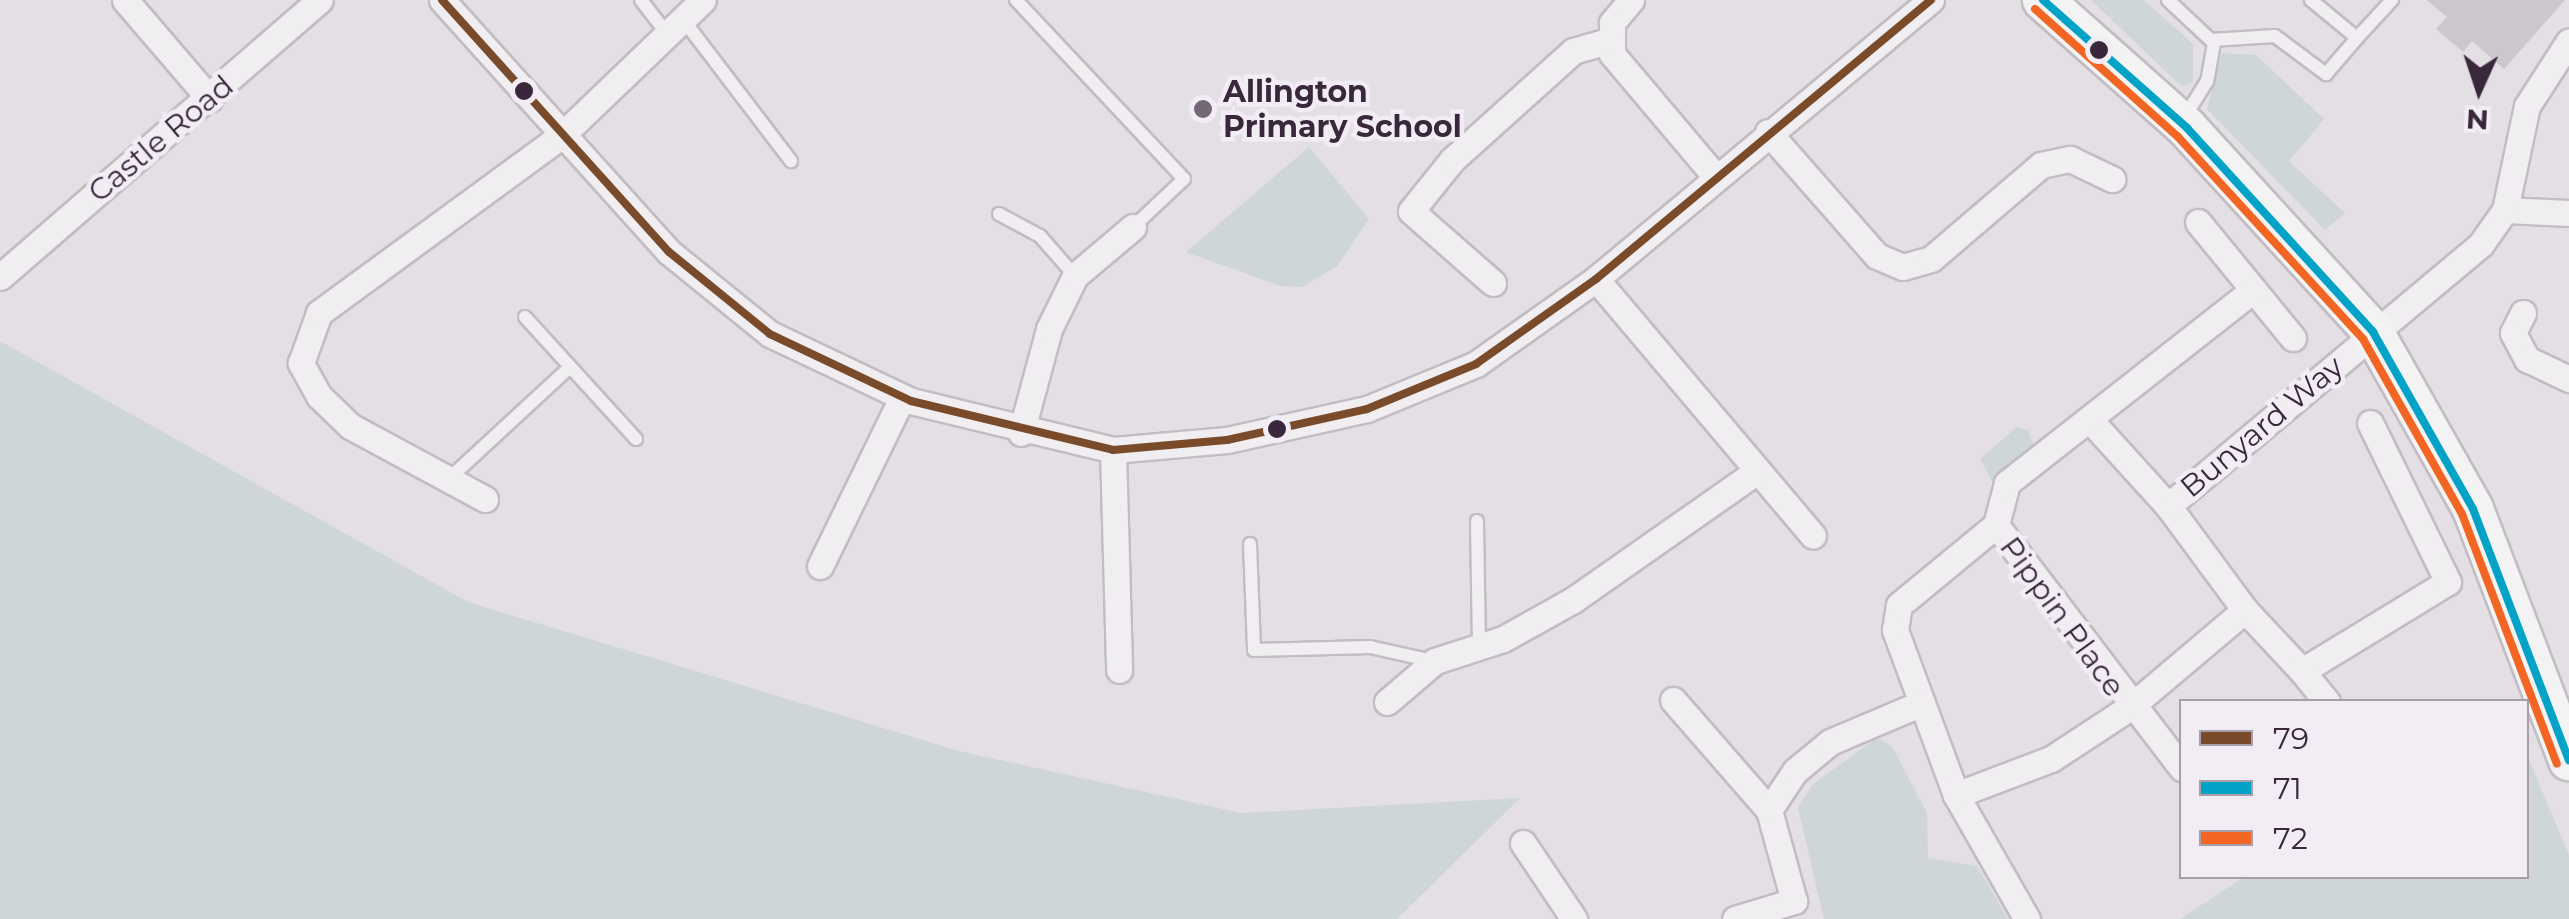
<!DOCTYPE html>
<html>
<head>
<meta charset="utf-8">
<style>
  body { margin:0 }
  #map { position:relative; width:2569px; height:919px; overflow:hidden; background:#e3dfe4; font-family:Montserrat,sans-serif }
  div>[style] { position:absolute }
  .green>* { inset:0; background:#cfd6d8 }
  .building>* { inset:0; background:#cbc7cc }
  .roads { filter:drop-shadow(2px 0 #c1bdc2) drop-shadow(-2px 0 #c1bdc2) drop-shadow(0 2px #c1bdc2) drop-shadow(0 -2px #c1bdc2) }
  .service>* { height:12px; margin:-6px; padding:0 6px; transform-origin:6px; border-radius:6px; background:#f0eef0 }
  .minor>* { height:25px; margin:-12.5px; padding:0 12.5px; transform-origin:12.5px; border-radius:12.5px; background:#f0eef0 }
  .primary>* { height:40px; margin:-20px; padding:0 20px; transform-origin:20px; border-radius:20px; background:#f4f3f4 }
  .bus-1>* { height:8px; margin:-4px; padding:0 4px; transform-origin:4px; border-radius:4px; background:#7a4b2a }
  .bus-2>* { height:8px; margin:-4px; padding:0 4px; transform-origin:4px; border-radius:4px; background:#03a3c7 }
  .bus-3>* { height:8px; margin:-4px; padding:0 4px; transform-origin:4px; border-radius:4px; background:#f26522 }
  .dots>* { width:28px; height:28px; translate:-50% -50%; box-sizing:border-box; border:5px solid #f2ecf4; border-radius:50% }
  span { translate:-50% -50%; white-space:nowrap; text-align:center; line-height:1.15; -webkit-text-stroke:9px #f2ecf4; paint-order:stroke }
  .poi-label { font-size:30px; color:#39283b; font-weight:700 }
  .left { translate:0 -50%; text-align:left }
  .street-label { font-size:30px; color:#39283b }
  .legend { position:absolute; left:2179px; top:699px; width:350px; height:180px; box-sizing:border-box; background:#f2ecf4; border:2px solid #a89eaa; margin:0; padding:12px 18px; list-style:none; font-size:30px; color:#39283b }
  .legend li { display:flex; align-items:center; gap:20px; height:50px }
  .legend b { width:50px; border:2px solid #a89eaa }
  .north { position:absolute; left:2429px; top:40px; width:100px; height:100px; -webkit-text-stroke:8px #f2ecf4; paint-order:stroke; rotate:183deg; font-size:28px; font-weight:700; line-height:40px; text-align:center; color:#39283b }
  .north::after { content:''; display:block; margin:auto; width:35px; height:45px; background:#39283b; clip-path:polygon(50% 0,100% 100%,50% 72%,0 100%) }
</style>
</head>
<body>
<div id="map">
  <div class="green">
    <div style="clip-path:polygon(2091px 0,2144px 0,2193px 44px,2193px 81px,2182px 87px)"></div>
    <div style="clip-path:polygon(2222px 53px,2256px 55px,2324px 119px,2289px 161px,2345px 213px,2325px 230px,2207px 109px)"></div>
    <div style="clip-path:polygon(1309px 147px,1369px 219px,1337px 266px,1302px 287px,1280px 286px,1186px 252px)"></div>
    <div style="clip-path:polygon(0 341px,468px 602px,959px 751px,1241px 813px,1520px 798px,1397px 919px,0 919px)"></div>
    <div style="clip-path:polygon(2017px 427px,2028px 430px,2035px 449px,1994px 485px,1980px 459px)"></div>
    <div style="clip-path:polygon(1877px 738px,1892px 746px,1927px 813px,1928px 858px,1977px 866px,2008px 919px,1824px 919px,1798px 808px,1813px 784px)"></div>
    <div style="clip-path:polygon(2527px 755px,2569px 855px,2569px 919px,2180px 919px,2244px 877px,2526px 876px)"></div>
  </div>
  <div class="building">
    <div style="clip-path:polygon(2427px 0,2565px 0,2504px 69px,2472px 41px,2463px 52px,2436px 29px,2447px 17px)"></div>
  </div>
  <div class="roads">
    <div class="service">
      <div style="left:641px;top:0;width:44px;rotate:52.4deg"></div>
      <div style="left:1016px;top:0;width:245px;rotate:46.8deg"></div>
      <div style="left:1184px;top:179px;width:70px;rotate:136.7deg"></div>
      <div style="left:2168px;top:0;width:63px;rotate:43.1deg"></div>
      <div style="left:2214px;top:43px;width:39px;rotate:100deg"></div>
      <div style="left:2207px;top:81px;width:46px;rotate:121.6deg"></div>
      <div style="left:685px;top:22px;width:175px;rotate:52.7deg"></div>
      <div style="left:2357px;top:38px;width:52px;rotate:-47.4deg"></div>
      <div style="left:2211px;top:40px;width:64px;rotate:-3.6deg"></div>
      <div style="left:2275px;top:36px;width:64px;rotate:36.7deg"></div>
      <div style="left:2326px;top:74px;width:48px;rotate:-49.3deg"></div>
      <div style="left:2357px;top:38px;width:60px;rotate:-140.4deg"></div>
      <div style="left:999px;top:214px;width:47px;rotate:28.2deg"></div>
      <div style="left:1040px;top:236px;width:53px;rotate:48.8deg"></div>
      <div style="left:525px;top:317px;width:165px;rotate:47.7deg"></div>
      <div style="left:453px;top:475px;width:159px;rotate:-42.7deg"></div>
      <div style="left:1477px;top:521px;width:123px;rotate:89.1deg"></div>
      <div style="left:1250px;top:544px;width:106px;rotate:87.8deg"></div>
      <div style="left:1254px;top:650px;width:116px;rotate:-1.5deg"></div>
      <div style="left:1370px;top:647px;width:65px;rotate:12.5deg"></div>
    </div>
    <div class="minor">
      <div style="left:125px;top:0;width:130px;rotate:49.4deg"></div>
      <div style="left:442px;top:0;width:339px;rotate:48deg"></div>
      <div style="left:669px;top:252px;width:130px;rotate:39.1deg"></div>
      <div style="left:770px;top:334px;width:156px;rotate:25.4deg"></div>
      <div style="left:911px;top:401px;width:208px;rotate:13.6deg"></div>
      <div style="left:1113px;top:450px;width:114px;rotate:-5deg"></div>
      <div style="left:1227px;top:440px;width:143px;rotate:-12.5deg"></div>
      <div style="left:1367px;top:409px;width:118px;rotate:-22.4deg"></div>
      <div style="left:1476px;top:364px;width:147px;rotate:-35.3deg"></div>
      <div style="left:1596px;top:279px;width:436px;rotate:-39.8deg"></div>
      <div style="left:1631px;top:0;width:30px;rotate:130deg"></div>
      <div style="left:1612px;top:23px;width:31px;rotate:90deg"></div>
      <div style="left:1612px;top:54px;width:161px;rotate:49.8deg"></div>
      <div style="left:1768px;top:132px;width:165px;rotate:48.7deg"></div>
      <div style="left:1877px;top:256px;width:28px;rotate:23deg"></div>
      <div style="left:1903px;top:267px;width:29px;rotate:-16deg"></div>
      <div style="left:1931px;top:259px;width:145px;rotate:-40.5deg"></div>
      <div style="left:2041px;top:165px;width:30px;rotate:-12deg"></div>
      <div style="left:2070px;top:159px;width:47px;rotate:25.5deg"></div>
      <div style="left:2505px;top:210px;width:64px;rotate:2.7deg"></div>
      <div style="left:2198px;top:222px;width:150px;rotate:50.7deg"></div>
      <div style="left:0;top:277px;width:423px;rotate:-40.9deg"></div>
      <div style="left:1596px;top:279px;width:336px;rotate:49.8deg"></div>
      <div style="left:1493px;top:283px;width:109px;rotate:-138.7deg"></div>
      <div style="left:1411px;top:211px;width:65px;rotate:-51.2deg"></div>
      <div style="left:1452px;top:160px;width:163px;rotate:-42deg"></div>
      <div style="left:1573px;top:51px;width:37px;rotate:-16deg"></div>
      <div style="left:2523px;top:313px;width:22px;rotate:117deg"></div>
      <div style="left:2513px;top:333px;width:30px;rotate:62deg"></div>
      <div style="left:2527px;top:359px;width:47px;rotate:25.5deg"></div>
      <div style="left:2090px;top:420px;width:116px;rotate:47.8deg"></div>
      <div style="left:1021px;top:433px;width:108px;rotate:-74.9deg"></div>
      <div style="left:1049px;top:329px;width:59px;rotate:-63.9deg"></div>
      <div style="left:1075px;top:276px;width:76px;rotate:-40.2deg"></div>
      <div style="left:1113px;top:450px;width:220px;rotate:88.4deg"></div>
      <div style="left:485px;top:499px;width:153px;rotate:-151.6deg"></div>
      <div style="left:350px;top:426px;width:43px;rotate:-135.9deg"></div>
      <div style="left:319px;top:396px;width:38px;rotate:-119deg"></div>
      <div style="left:301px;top:363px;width:53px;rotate:-70.2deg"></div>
      <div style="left:319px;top:313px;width:301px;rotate:-36.2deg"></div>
      <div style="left:562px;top:135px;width:195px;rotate:-43.8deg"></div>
      <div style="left:1996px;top:525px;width:306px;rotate:52.6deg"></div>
      <div style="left:820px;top:566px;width:187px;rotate:-64deg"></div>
      <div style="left:2245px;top:610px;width:83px;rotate:46.9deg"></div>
      <div style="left:2302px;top:671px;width:171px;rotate:-31.4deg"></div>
      <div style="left:2448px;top:582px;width:177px;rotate:-116.1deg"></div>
      <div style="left:2302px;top:671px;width:40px;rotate:51deg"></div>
      <div style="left:1673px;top:700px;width:146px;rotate:48.9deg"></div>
      <div style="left:1387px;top:702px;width:63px;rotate:-40.5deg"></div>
      <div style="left:1435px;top:661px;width:71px;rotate:-17.9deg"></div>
      <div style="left:1503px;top:639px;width:80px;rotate:-29.1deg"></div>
      <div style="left:1573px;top:600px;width:225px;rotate:-35deg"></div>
      <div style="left:1922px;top:703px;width:78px;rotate:-110.3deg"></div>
      <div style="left:1895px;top:630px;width:25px;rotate:-81deg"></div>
      <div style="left:1899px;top:605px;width:126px;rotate:-39.5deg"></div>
      <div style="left:1996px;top:525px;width:43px;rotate:-75.3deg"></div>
      <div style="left:2007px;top:483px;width:313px;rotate:-38.1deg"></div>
      <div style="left:1956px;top:795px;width:143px;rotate:60.2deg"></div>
      <div style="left:1523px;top:843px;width:92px;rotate:56.1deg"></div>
      <div style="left:1735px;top:919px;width:62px;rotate:-17deg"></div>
      <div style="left:1794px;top:901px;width:94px;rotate:-105.4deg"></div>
      <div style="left:1769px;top:810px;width:47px;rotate:-56.3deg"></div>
      <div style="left:1795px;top:771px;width:45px;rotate:-39.6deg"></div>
      <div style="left:1830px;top:742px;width:100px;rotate:-23deg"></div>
      <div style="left:1922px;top:703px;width:98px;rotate:69.7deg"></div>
      <div style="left:1956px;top:795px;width:102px;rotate:-20.8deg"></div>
      <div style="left:2051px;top:759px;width:93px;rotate:-33.2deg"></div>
      <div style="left:2129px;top:708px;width:152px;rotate:-40.2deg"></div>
      <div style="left:2245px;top:610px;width:129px;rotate:-126.5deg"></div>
      <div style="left:2168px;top:506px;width:408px;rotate:-39.9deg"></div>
      <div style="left:2481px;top:244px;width:42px;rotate:-54.8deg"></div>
      <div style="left:2505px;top:210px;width:106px;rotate:-78.1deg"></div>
      <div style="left:2527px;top:106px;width:77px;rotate:-57.1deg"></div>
    </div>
    <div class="primary">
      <div style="left:2043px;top:0;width:193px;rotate:41.6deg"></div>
      <div style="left:2187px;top:128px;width:276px;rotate:47.6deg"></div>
      <div style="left:2373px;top:332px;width:203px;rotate:60.5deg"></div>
      <div style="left:2473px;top:509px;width:269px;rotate:69.1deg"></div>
    </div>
  </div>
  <div class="bus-1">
    <div style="left:442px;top:0;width:339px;rotate:48deg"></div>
    <div style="left:669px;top:252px;width:130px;rotate:39.1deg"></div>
    <div style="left:770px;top:334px;width:156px;rotate:25.4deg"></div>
    <div style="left:911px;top:401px;width:208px;rotate:13.6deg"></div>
    <div style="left:1113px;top:450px;width:114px;rotate:-5deg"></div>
    <div style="left:1227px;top:440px;width:143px;rotate:-12.5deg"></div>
    <div style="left:1367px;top:409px;width:118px;rotate:-22.4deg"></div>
    <div style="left:1476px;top:364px;width:147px;rotate:-35.3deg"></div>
    <div style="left:1596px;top:279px;width:436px;rotate:-39.8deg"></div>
  </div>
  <div class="bus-2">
    <div style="left:2043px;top:0;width:193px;rotate:41.6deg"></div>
    <div style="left:2187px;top:128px;width:276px;rotate:47.6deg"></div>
    <div style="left:2373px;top:332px;width:203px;rotate:60.5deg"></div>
    <div style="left:2473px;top:509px;width:269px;rotate:69.1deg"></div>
  </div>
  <div class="bus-3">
    <div style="left:2035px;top:9px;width:192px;rotate:41.8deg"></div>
    <div style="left:2178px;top:137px;width:274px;rotate:47.5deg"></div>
    <div style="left:2363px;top:339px;width:201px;rotate:60.5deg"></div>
    <div style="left:2462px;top:514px;width:267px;rotate:69.2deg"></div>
  </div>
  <div class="dots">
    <div style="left:2099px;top:50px;background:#39283b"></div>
    <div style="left:524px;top:91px;background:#39283b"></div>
    <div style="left:1203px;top:109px;background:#746876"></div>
    <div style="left:1277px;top:429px;background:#39283b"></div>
  </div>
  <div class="poi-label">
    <span class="left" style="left:1223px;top:109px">Allington<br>Primary School</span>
  </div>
  <div class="street-label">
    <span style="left:161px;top:139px;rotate:-40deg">Castle Road</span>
    <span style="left:2262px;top:427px;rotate:-40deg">Bunyard Way</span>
    <span style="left:2062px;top:617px;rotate:54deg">Pippin Place</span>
  </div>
  <ul class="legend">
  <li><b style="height:12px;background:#7a4b2a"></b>79</li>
  <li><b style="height:12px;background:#03a3c7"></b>71</li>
  <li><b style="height:12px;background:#f26522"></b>72</li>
  </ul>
  <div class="north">N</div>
</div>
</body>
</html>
